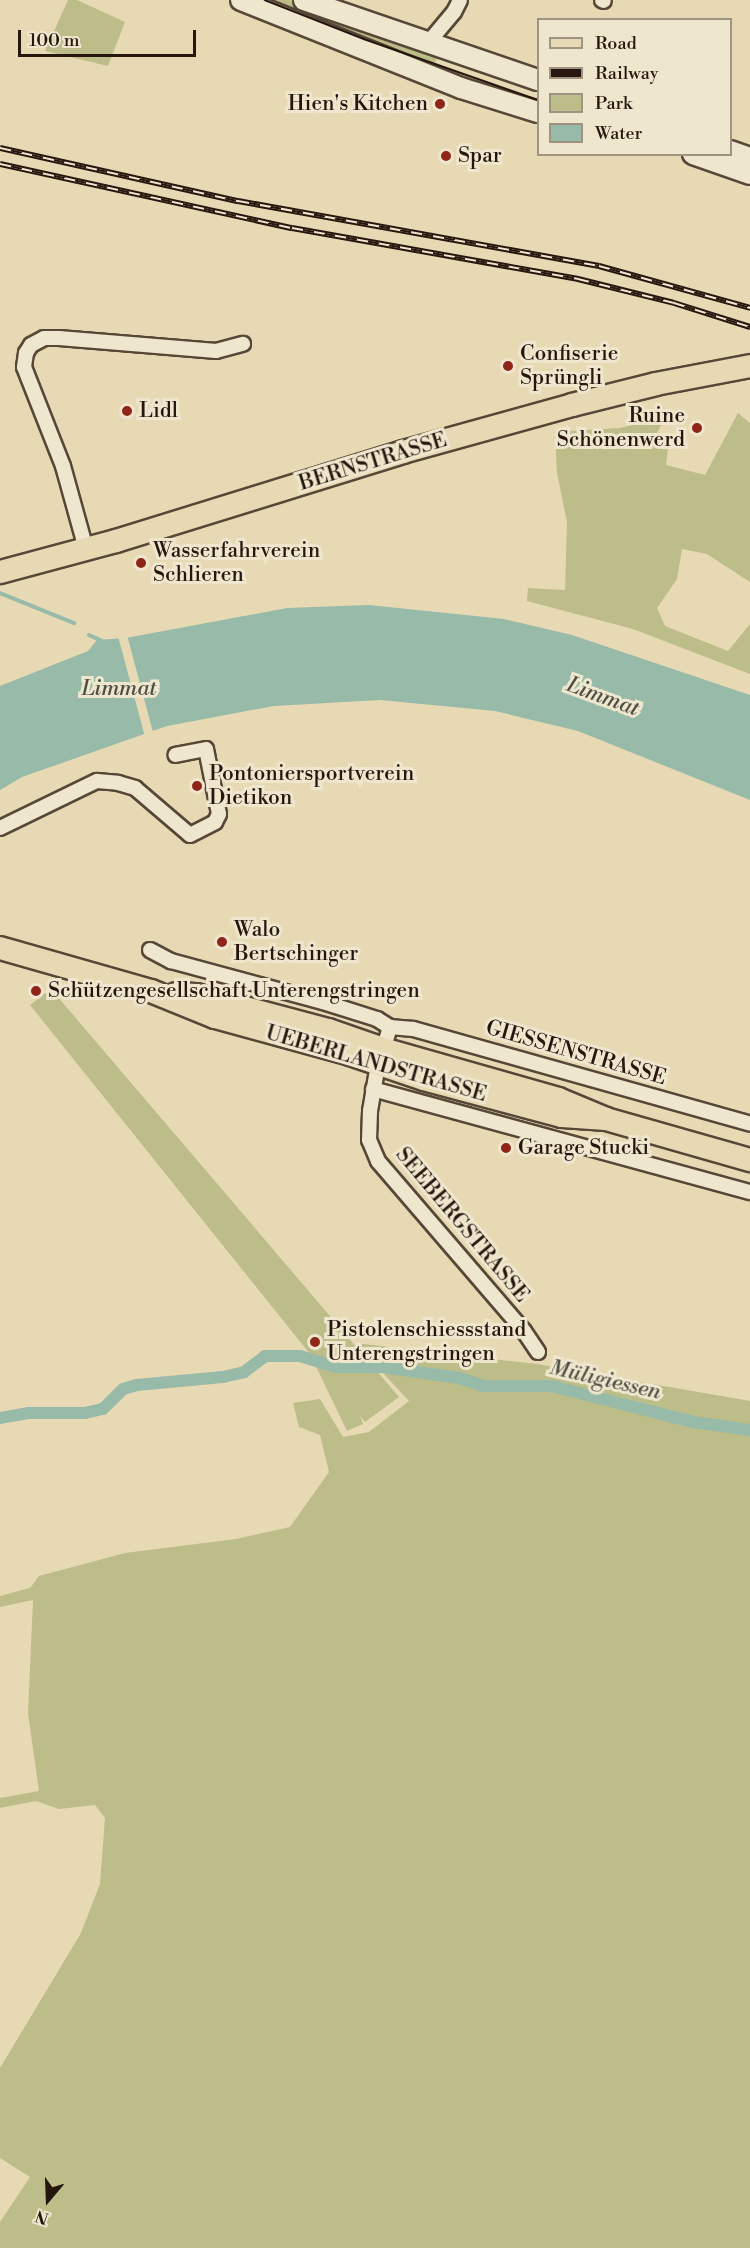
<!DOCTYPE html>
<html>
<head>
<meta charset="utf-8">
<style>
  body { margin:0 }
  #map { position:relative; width:750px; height:2248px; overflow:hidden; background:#e7d9b3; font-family:"Libre Bodoni",serif }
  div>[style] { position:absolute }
  .green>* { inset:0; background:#bcbd88 }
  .water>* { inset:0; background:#97baa9 }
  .pier>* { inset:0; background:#e7d9b3; transform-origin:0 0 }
  .stream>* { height:4px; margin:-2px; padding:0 2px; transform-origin:2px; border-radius:2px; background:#97baa9 }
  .canal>* { height:12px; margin:-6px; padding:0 6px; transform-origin:6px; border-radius:6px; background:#97baa9 }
  .roads { filter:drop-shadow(2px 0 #574737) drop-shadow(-2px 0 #574737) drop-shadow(0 2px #574737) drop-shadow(0 -2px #574737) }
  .street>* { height:14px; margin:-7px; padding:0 7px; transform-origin:7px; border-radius:7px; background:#efe6ce }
  .secondary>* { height:20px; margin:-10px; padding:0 10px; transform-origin:10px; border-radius:10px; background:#efe6ce }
  .primary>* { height:22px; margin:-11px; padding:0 11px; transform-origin:11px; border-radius:11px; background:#e7d9b3 }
  .tram>* { height:1.5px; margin:-0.75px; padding:0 0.75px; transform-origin:0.75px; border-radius:0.75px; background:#27160e }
  .rail>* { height:6px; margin-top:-3px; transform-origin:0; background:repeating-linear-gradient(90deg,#efe6ce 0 11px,#27160e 0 22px); box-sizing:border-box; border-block:2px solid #27160e }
  .dots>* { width:16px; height:16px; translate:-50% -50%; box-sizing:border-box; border:3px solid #efe6ce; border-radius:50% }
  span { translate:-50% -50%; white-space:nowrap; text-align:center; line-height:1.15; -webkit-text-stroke:6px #efe6ce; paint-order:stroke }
  .poi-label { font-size:21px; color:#27160e }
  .right { translate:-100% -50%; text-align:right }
  .left { translate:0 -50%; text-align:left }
  .street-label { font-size:21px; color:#27160e }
  .water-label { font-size:22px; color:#4e4f44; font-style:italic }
  .legend { position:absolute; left:537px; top:18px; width:195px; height:138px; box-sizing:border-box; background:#efe6ce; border:2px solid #9f9381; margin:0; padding:8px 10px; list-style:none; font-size:18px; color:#27160e }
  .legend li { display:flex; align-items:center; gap:12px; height:30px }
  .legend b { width:30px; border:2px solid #9f9381 }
  .north { position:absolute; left:18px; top:2170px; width:60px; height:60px; -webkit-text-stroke:4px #efe6ce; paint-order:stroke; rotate:199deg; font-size:16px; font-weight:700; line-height:24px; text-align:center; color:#27160e }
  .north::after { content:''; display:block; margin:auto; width:21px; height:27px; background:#27160e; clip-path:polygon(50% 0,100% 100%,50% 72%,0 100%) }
  .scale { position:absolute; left:18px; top:30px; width:178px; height:27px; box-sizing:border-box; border:3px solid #27160e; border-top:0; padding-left:8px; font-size:18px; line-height:21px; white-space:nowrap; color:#27160e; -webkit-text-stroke:4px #efe6ce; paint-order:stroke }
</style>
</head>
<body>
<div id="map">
  <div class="green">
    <div style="clip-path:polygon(68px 0,77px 0,125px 22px,108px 66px,45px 51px)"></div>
    <div style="clip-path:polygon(251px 0,290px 0,439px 51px,432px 72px)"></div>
    <div style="clip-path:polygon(738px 413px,750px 423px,750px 582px,707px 554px,682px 549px,677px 579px,657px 608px,665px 626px,728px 651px,750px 624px,750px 674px,633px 629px,527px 601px,528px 588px,565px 590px,567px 522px,557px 473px,555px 432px,620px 428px,665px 417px,657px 433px,669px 440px,666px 465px,705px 475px)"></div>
    <div style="clip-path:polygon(51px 989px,399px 1397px,365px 1422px,360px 1416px,363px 1424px,347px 1431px,310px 1354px,30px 1005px)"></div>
    <div style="clip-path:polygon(355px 1343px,537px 1364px,750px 1401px,750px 2248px,0 2248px,0 2222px,30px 2177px,0 2158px,0 2068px,81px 1933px,100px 1884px,105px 1818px,95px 1805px,59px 1809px,36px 1801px,0 1808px,0 1798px,39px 1791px,28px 1713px,33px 1600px,0 1607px,0 1596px,30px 1588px,39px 1576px,125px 1553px,236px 1539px,290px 1527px,329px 1472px,320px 1435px,299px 1427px,293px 1403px,320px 1399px,343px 1437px,369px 1432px,409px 1401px)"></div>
  </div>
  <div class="water">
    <div style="clip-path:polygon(369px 605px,504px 619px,572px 635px,750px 695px,750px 800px,578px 731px,495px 711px,380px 700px,274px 706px,167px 726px,22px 777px,0 790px,0 686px,88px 651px,97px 640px,126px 638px,287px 608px)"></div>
  </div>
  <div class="pier">
    <div style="left:127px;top:635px;width:102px;height:9px;rotate:75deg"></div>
  </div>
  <div class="stream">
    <div style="left:0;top:593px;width:80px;rotate:22.1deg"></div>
    <div style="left:89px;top:635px;width:14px;rotate:25deg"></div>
  </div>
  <div class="canal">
    <div style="left:0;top:1418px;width:28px;rotate:-10deg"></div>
    <div style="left:28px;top:1413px;width:57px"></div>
    <div style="left:85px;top:1413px;width:18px;rotate:-13deg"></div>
    <div style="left:103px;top:1409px;width:28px;rotate:-45deg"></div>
    <div style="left:123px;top:1389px;width:15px;rotate:-16deg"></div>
    <div style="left:137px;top:1385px;width:86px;rotate:-5.3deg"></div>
    <div style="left:223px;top:1377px;width:22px;rotate:-13deg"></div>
    <div style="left:244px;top:1372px;width:26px;rotate:-37deg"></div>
    <div style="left:265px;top:1356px;width:35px"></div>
    <div style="left:300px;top:1356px;width:39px;rotate:17deg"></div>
    <div style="left:337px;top:1367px;width:45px"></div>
    <div style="left:382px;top:1367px;width:78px;rotate:8.1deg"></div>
    <div style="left:459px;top:1378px;width:25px;rotate:18deg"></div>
    <div style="left:483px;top:1386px;width:68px"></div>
    <div style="left:551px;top:1386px;width:146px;rotate:14.2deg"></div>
    <div style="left:693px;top:1422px;width:58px;rotate:8deg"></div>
  </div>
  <div class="roads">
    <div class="street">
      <div style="left:602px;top:0;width:2px;rotate:27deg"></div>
      <div style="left:428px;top:43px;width:40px;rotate:-50deg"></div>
      <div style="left:454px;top:12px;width:13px;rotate:-63deg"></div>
      <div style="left:86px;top:549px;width:86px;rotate:-105.5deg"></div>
      <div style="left:63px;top:466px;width:106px;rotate:-111.5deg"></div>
      <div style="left:24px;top:367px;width:14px;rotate:-82deg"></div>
      <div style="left:26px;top:353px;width:9px;rotate:-58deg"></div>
      <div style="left:31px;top:345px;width:15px;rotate:-28deg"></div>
      <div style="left:44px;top:338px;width:15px"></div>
      <div style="left:59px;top:338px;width:158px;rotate:4.7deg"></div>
      <div style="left:216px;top:351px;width:28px;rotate:-15deg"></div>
      <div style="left:0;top:828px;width:108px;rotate:-25.9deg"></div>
      <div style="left:97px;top:781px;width:21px;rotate:5deg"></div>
      <div style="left:118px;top:783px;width:18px;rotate:16deg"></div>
      <div style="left:135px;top:788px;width:72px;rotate:40.5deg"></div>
      <div style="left:190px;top:835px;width:28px;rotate:-27deg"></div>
      <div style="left:215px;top:822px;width:9px;rotate:-63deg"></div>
      <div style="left:219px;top:814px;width:66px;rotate:-101.3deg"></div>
      <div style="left:206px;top:749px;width:31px;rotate:169deg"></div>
      <div style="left:150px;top:950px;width:24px;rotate:28deg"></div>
      <div style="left:171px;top:961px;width:157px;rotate:15.1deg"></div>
      <div style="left:323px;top:1002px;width:57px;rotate:17.5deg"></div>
      <div style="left:377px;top:1019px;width:15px;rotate:32deg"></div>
      <div style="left:373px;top:1089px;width:391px;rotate:15.3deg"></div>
      <div style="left:538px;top:1352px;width:25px;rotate:-124deg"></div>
      <div style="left:524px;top:1331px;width:224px;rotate:-130.7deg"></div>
      <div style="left:378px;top:1161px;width:23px;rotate:-113deg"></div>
      <div style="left:369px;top:1140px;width:29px;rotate:-88deg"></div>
      <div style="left:370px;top:1111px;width:42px;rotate:-80.3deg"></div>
      <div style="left:377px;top:1070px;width:45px;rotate:-73.2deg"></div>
      <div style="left:390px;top:1027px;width:23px;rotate:5deg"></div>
      <div style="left:413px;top:1029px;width:350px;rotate:15.7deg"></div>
    </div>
    <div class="secondary">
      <div style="left:241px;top:0;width:237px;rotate:21.8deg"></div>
      <div style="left:461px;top:88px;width:81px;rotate:17.3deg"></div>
      <div style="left:304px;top:0;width:247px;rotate:18.9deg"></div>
      <div style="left:730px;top:151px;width:21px;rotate:19deg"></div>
      <div style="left:693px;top:154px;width:60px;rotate:19.3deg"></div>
    </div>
    <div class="primary">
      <div style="left:0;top:572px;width:120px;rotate:-15deg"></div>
      <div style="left:116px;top:541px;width:300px;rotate:-17.2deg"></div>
      <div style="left:403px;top:452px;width:175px;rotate:-15.5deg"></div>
      <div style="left:572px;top:405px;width:87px;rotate:-14deg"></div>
      <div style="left:656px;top:384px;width:96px;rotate:-10.8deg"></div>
      <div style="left:0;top:948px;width:157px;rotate:15.9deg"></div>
      <div style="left:151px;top:991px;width:69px;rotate:22.1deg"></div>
      <div style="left:215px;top:1017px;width:140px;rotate:15.3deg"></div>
      <div style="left:350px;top:1054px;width:78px;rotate:18.7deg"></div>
      <div style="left:424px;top:1079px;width:143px;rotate:15deg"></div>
      <div style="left:562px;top:1116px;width:44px;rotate:3.9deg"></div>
      <div style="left:176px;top:994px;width:20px;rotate:3deg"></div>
      <div style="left:196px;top:995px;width:137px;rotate:14.9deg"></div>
      <div style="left:328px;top:1030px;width:58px;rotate:19.1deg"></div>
      <div style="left:383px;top:1049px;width:182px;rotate:15.9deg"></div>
      <div style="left:558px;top:1099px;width:52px;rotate:22.6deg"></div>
      <div style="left:606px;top:1119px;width:150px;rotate:15.9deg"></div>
    </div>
  </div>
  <div class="tram">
    <div style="left:265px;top:0;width:106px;rotate:21.5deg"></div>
    <div style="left:364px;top:39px;width:184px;rotate:19.3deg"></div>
  </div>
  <div class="rail">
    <div style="left:0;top:148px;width:244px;rotate:12.6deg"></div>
    <div style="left:238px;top:201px;width:367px;rotate:10.2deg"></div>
    <div style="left:599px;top:266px;width:157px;rotate:15.5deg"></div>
    <div style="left:0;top:164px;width:299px;rotate:12.4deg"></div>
    <div style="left:292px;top:228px;width:291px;rotate:10.1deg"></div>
    <div style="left:578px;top:279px;width:99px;rotate:14deg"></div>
    <div style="left:674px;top:303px;width:80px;rotate:17.5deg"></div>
  </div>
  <div class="dots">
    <div style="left:440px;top:104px;background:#8f2418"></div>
    <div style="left:446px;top:156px;background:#8f2418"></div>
    <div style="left:508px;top:366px;background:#8f2418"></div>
    <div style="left:127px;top:411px;background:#8f2418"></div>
    <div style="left:697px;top:428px;background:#8f2418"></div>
    <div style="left:141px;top:563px;background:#8f2418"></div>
    <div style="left:197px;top:786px;background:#8f2418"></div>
    <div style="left:222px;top:942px;background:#8f2418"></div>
    <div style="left:36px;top:991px;background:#8f2418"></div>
    <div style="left:506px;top:1148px;background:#8f2418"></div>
    <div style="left:315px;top:1342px;background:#8f2418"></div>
  </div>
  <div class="poi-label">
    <span class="right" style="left:428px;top:104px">Hien's Kitchen</span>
    <span class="left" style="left:458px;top:156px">Spar</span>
    <span class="left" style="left:520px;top:366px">Confiserie<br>Sprüngli</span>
    <span class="left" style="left:139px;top:411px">Lidl</span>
    <span class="right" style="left:685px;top:428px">Ruine<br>Schönenwerd</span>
    <span class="left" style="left:153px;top:563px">Wasserfahrverein<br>Schlieren</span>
    <span class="left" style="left:209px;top:786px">Pontoniersportverein<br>Dietikon</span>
    <span class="left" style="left:234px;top:942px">Walo<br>Bertschinger</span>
    <span class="left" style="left:48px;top:991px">Schützengesellschaft Unterengstringen</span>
    <span class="left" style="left:518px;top:1148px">Garage Stucki</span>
    <span class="left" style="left:327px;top:1342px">Pistolenschiessstand<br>Unterengstringen</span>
  </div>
  <div class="street-label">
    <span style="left:373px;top:462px;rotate:-17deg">BERNSTRASSE</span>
    <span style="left:576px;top:1053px;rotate:16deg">GIESSENSTRASSE</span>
    <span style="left:376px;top:1064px;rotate:16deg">UEBERLANDSTRASSE</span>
    <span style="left:462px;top:1225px;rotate:50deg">SEEBERGSTRASSE</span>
  </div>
  <div class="water-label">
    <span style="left:119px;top:689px">Limmat</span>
    <span style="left:603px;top:697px;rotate:20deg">Limmat</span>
    <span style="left:605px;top:1380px;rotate:13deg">Müligiessen</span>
  </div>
  <ul class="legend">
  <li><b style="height:8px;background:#e7d9b3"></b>Road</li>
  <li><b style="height:8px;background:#27160e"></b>Railway</li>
  <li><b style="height:16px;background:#bcbd88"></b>Park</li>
  <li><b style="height:16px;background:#97baa9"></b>Water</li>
  </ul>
  <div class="north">N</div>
  <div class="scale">100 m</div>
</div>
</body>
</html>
